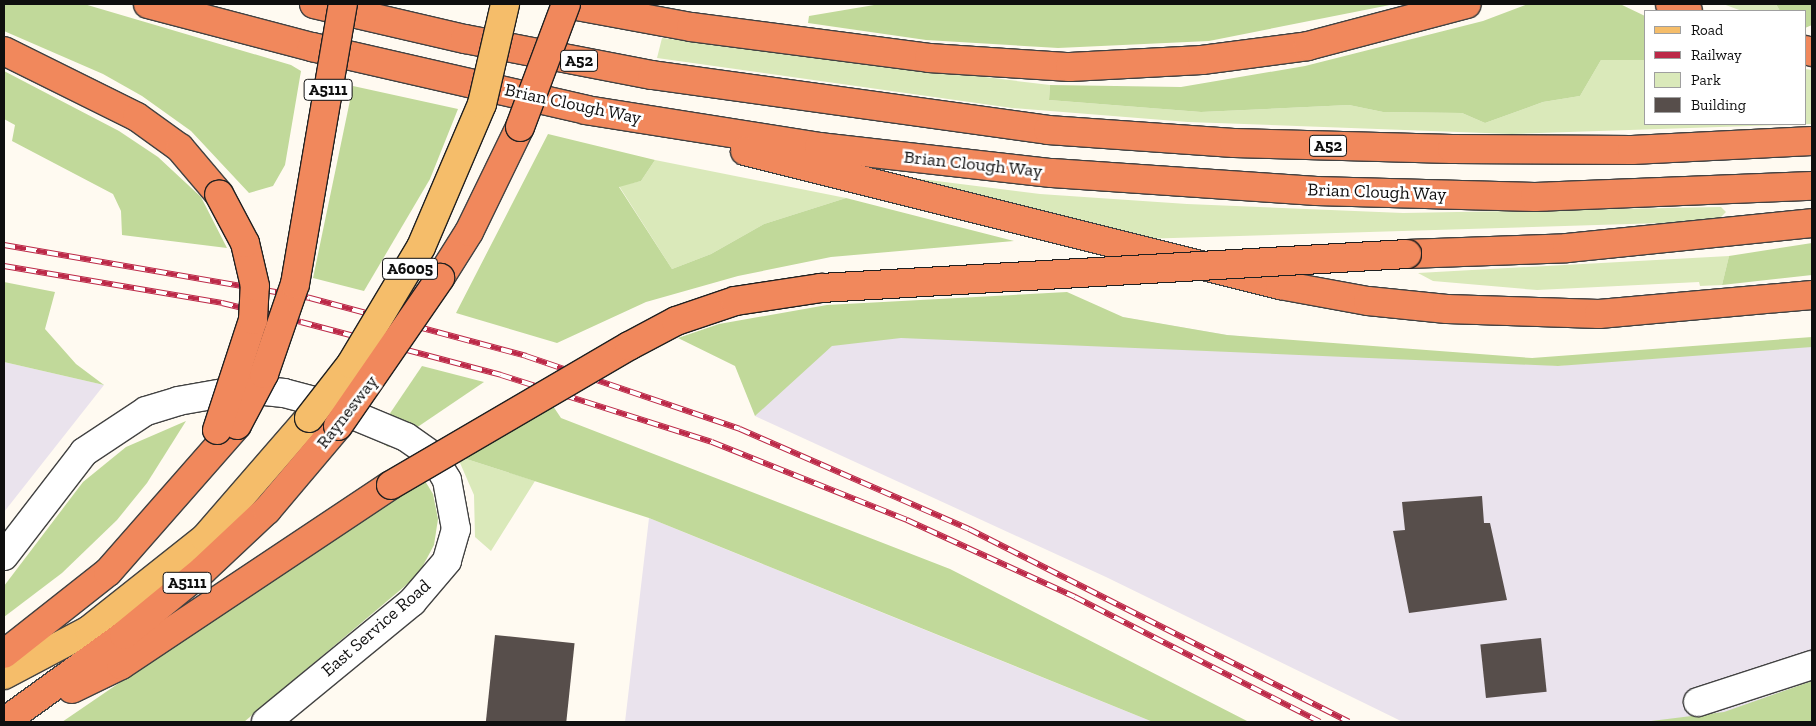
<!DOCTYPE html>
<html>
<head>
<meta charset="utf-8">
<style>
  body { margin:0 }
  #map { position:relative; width:1816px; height:726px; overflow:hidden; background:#fffaf1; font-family:"Zilla Slab",serif }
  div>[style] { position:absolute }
  .industrial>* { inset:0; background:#eae3ed }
  .green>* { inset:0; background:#dae9ba }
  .forest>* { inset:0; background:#c1d99a }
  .building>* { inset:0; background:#574e4b; transform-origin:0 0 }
  .roads { filter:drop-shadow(1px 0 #424242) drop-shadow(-1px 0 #424242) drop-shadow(0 1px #424242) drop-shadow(0 -1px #424242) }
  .minor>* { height:28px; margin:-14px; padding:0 14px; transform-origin:14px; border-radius:14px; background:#fff }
  .major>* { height:28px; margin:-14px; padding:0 14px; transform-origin:14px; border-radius:14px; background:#f5bd6a }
  .highway>* { height:28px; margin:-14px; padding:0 14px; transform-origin:14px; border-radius:14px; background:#f1885c }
  .rail>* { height:5.5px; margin-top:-2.75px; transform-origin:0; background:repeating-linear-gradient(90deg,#fff 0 11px,#bc2948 0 22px); box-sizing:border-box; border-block:1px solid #bc2948 }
  .bridges { filter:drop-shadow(1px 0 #202020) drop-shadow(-1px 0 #202020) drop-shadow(0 1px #202020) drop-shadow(0 -1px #202020) }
  .major-bridge>* { height:28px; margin:-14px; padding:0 14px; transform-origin:14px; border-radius:14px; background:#f5bd6a }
  .highway-bridge>* { height:28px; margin:-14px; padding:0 14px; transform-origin:14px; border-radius:14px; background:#f1885c }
  span { translate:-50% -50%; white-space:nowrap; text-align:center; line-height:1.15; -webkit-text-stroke:5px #fff; paint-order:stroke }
  .shield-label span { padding:1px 4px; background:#fff; border:1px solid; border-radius:4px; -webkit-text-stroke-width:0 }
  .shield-label { font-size:16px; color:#0f0f0f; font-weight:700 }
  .street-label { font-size:18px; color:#0f0f0f }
  .frame { position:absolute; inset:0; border:5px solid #0f0f0f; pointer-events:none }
  .legend { position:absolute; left:1644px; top:10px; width:162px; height:115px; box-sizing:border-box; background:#fff; border:1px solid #9f9f9f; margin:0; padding:6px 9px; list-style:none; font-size:15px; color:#0f0f0f }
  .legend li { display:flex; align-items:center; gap:10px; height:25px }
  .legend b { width:25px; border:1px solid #9f9f9f }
</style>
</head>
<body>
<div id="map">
  <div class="industrial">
    <div style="clip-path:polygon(1045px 304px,1227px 335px,1558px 366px,1812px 338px,1812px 722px,1403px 722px,1106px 577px,755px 416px,809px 363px,876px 313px)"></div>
    <div style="clip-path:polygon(4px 362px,104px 385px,4px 512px)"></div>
    <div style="clip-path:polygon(649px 518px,851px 600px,1153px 722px,625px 722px)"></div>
  </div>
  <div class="green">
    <div style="clip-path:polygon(1723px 4px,1776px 4px,1780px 11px,1742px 11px)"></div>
    <div style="clip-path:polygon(662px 38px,1050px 85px,1049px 100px,1201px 112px,1349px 105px,1383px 112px,1462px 113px,1485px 123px,1543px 102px,1580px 96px,1601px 60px,1627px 59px,1645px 60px,1645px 124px,1805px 124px,1805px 69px,1812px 70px,1812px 124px,1512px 134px,1188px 122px,1012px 108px,657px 58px)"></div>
    <div style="clip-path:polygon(655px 160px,846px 198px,764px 224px,711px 254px,672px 269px,619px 186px,641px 181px)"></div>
    <div style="clip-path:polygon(889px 175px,1040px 194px,1187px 204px,1403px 213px,1721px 207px,1726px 212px,1718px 220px,1662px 223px,1140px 239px)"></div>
    <div style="clip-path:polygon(1729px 256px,1722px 285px,1700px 286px,1699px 282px,1537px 290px,1433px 281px,1418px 273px)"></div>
    <div style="clip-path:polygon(457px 456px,535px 481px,491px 551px,475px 537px,474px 495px)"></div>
  </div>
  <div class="forest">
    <div style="clip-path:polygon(4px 4px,84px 4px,291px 65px,301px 71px,285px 165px,273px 186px,249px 193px,191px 131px,142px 96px,103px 74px,4px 31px)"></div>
    <div style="clip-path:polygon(880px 4px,1395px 4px,1209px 41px,1058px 48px,926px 40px,808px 23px,809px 16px)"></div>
    <div style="clip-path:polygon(1528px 4px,1620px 4px,1645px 16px,1645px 60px,1601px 60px,1580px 96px,1543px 102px,1485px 123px,1462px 113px,1383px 112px,1349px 105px,1201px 112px,1049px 100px,1050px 85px,1181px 87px,1305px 66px,1483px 21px)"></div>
    <div style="clip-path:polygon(1776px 4px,1812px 4px,1812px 25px,1805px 28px,1805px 11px,1780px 11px)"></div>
    <div style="clip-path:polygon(4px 71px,119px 131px,158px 157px,201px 197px,227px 248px,122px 235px,121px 211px,113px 194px,12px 141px,15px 125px,4px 119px)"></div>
    <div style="clip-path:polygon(353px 86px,458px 109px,430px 179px,364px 291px,313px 278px)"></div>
    <div style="clip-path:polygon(548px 134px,655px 160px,641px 181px,619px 187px,672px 269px,711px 254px,764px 224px,846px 198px,1014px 241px,831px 257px,738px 276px,646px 302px,557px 343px,456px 313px)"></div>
    <div style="clip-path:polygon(1812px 243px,1812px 275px,1722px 285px,1729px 256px)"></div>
    <div style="clip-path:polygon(4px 282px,55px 292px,45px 329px,76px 364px,104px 385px,4px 362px)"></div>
    <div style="clip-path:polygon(1067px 292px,1123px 317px,1227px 335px,1532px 358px,1812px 337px,1812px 347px,1558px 366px,901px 338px,832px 346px,755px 416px,735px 366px,678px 338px,719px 324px,827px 305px)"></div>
    <div style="clip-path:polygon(422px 366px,484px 382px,388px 447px,374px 437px)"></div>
    <div style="clip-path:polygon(549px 400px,561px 418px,950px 569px,1249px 722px,1153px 722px,649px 518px,457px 456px)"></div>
    <div style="clip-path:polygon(186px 421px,147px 483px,117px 520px,62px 573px,4px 617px,4px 586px,83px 482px,126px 447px)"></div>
    <div style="clip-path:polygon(422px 476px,433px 494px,438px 519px,434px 545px,418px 575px,244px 722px,62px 722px)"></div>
    <div style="clip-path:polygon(1812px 681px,1812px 722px,1643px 722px,1724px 712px)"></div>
  </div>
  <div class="building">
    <div style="clip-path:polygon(1482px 496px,1484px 523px,1490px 523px,1507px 600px,1409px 613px,1393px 531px,1405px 530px,1402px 502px)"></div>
    <div style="left:495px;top:635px;width:80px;height:87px;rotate:6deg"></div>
    <div style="left:1541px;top:638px;width:54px;height:61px;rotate:84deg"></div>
  </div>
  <div class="roads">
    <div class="minor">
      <div style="left:4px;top:556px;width:131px;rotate:-52.4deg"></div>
      <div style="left:84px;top:452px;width:74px;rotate:-33.5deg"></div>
      <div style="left:146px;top:411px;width:34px;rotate:-17deg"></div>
      <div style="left:178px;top:401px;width:69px;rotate:-10deg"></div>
      <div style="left:246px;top:389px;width:38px;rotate:6deg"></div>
      <div style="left:284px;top:393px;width:47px;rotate:14.9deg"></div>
      <div style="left:329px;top:405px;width:83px;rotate:22.6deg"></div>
      <div style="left:406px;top:437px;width:32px;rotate:35deg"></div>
      <div style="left:432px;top:455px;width:29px;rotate:59deg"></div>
      <div style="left:447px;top:480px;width:50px;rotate:79.6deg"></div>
      <div style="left:456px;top:529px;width:33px;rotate:106deg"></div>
      <div style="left:447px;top:561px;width:54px;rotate:130.5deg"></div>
      <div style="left:412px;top:602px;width:189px;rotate:140.6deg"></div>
      <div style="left:1698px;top:702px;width:120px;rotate:-18deg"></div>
    </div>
    <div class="major">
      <div style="left:4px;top:675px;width:96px;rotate:-27.9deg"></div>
      <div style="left:89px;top:630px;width:148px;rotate:-38.4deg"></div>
      <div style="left:205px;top:538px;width:159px;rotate:-49.1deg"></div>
    </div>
    <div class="highway">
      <div style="left:148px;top:4px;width:170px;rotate:14.7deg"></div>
      <div style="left:312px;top:47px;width:281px;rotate:12.9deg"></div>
      <div style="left:586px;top:110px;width:236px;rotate:9deg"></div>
      <div style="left:819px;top:147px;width:234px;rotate:6.4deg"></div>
      <div style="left:1052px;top:173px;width:265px;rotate:3.9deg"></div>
      <div style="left:1316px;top:191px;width:219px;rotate:1.6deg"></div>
      <div style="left:1535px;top:197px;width:277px;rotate:-2.3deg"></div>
      <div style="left:314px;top:4px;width:155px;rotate:13.1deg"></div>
      <div style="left:465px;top:39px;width:190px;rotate:10.9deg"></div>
      <div style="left:652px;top:75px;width:400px;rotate:7.9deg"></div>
      <div style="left:1048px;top:130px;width:186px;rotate:4deg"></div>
      <div style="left:1234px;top:143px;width:218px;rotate:1.6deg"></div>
      <div style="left:1452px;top:149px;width:180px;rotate:0.3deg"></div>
      <div style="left:1632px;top:150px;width:180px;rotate:-2.9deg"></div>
      <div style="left:566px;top:4px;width:127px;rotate:10.4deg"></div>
      <div style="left:691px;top:27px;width:240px;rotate:7.4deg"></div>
      <div style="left:929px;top:58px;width:141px;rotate:3.7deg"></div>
      <div style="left:1070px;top:67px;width:132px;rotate:-3deg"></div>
      <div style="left:1202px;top:60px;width:107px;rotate:-7.5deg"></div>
      <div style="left:1308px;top:46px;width:164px;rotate:-14.8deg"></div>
      <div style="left:1670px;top:4px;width:19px;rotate:21deg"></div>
      <div style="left:1805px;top:50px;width:7px;rotate:16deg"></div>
      <div style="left:4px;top:51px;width:148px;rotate:26.4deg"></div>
      <div style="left:137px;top:117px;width:53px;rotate:35.8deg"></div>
      <div style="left:180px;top:148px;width:60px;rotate:49.7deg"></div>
      <div style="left:745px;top:151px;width:552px;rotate:14.06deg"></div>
      <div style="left:1280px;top:285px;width:89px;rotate:10.3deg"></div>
      <div style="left:1368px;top:301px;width:79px;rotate:5.8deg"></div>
      <div style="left:1447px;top:309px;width:152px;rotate:1.9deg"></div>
      <div style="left:1599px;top:314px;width:214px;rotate:-5.1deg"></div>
      <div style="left:1407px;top:254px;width:160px;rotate:-2.1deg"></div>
      <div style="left:1567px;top:248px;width:246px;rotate:-5.8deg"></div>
      <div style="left:440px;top:278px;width:54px;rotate:-57.8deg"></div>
      <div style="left:469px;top:232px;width:117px;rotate:-64.1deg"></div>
      <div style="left:4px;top:654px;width:132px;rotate:-38.3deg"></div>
      <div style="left:108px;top:572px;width:196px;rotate:-48.7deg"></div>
      <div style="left:72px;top:689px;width:55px;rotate:-26.1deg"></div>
      <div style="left:121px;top:665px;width:324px;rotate:-33.7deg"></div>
      <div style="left:4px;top:722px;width:148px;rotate:-35.9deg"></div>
      <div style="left:124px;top:635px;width:102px;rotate:-39.4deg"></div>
      <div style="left:203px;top:570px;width:88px;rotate:-43.2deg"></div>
      <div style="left:267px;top:510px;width:110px;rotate:-49.8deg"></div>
    </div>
  </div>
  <div class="rail">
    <div style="left:4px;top:245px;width:311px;rotate:9.8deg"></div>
    <div style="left:310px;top:298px;width:224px;rotate:15deg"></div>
    <div style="left:526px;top:356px;width:226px;rotate:18.8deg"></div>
    <div style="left:740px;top:429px;width:250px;rotate:23.6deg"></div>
    <div style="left:969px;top:529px;width:426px;rotate:26.9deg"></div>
    <div style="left:4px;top:266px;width:221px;rotate:9.6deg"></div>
    <div style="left:222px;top:303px;width:81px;rotate:13.5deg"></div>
    <div style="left:301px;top:322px;width:207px;rotate:14.8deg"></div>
    <div style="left:501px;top:375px;width:221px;rotate:17.6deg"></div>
    <div style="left:712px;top:442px;width:210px;rotate:21.8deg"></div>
    <div style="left:907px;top:520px;width:185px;rotate:24.6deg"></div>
    <div style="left:1075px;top:597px;width:275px;rotate:27deg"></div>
  </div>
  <div class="bridges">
    <div class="major-bridge">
      <div style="left:309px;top:418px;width:68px;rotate:-52.1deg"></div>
      <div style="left:351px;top:364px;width:136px;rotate:-59.1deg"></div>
      <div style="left:421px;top:247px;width:155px;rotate:-66.9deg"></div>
      <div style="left:482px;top:104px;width:103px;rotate:-77deg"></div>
    </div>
    <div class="highway-bridge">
      <div style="left:520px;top:127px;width:131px;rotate:-69.5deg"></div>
      <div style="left:237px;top:425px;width:58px;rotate:-62.1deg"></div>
      <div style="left:264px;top:374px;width:95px;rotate:-71deg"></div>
      <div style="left:295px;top:284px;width:284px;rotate:-80.3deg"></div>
      <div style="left:338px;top:426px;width:180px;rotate:-55.4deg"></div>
      <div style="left:217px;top:430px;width:116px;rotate:-71.9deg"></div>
      <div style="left:253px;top:320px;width:34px;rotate:-87deg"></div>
      <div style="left:255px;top:286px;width:44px;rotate:-103.1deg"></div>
      <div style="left:245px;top:243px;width:55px;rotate:-118deg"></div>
      <div style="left:391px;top:485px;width:276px;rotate:-30.3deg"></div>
      <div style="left:629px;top:346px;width:53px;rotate:-28deg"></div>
      <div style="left:676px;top:321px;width:62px;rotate:-18.7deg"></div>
      <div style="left:735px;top:301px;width:87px;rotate:-8.6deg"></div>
      <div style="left:821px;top:288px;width:587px;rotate:-3.32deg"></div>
    </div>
  </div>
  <div class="shield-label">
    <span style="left:579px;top:61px">A52</span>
    <span style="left:328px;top:90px">A5111</span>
    <span style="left:1328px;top:146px">A52</span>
    <span style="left:410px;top:269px">A6005</span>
    <span style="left:187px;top:583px">A5111</span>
  </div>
  <div class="street-label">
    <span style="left:573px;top:104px;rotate:12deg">Brian Clough Way</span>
    <span style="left:973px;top:164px;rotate:6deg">Brian Clough Way</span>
    <span style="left:1377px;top:192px;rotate:2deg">Brian Clough Way</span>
    <span style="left:347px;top:412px;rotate:-52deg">Raynesway</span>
    <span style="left:376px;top:628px;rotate:-41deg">East Service Road</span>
  </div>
  <div class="frame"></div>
  <ul class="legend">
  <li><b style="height:6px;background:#f5bd6a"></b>Road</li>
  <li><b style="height:6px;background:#bc2948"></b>Railway</li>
  <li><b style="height:14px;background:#dae9ba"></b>Park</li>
  <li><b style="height:14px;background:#574e4b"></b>Building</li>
  </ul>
</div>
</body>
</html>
